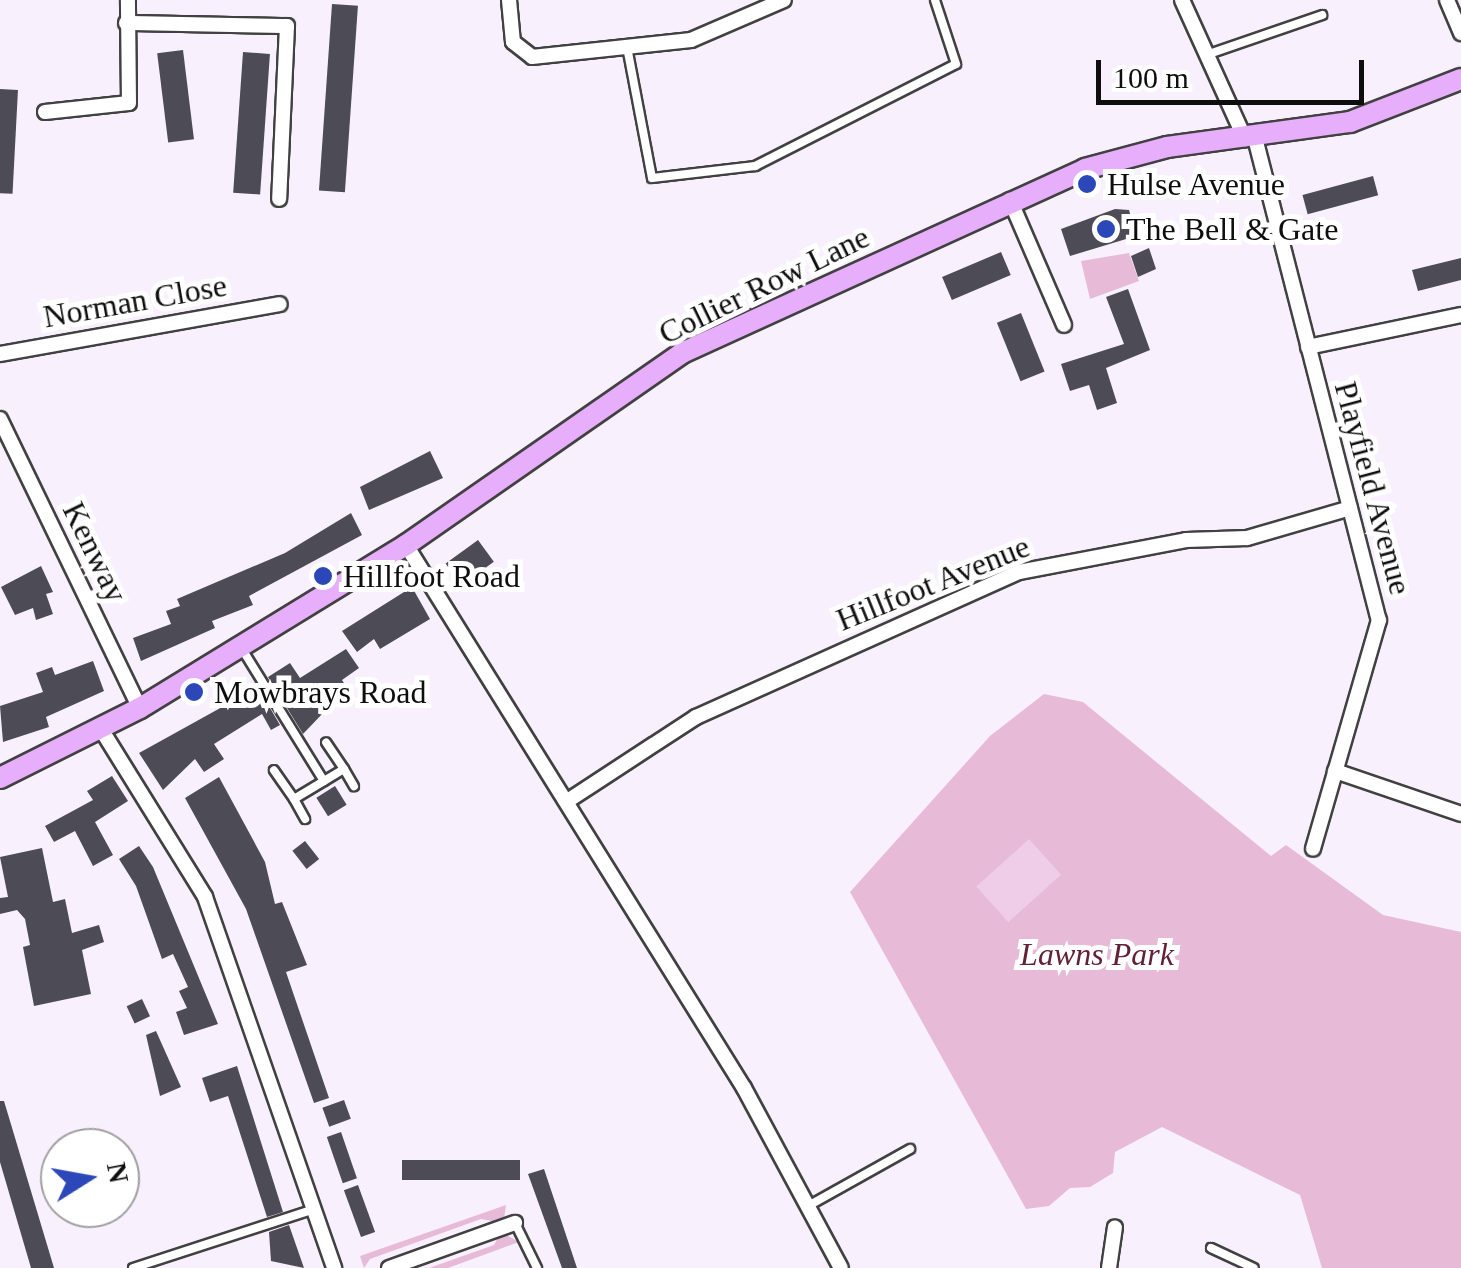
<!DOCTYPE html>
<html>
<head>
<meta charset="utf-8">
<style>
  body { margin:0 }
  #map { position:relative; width:1461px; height:1268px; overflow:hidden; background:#f9f0fe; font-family:Georgia,serif }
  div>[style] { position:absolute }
  .green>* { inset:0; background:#e7bad8 }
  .pitch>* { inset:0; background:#efcce8; transform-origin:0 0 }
  .building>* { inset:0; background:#4d4b56; transform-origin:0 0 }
  .roads { filter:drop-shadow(2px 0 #414141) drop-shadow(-2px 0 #414141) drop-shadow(0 2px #414141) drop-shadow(0 -2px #414141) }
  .lane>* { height:8px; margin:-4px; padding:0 4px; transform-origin:4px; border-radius:4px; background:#fff }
  .street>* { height:14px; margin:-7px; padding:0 7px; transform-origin:7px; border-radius:7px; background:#fff }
  .secondary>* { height:20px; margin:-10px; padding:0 10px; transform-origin:10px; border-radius:10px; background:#e7aefb }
  .dots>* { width:28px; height:28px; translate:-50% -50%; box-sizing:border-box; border:5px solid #fff; border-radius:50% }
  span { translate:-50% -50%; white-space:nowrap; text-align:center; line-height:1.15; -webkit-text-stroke:10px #fff; paint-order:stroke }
  .poi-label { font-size:32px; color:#0e0e0e }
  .left { translate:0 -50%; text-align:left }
  .street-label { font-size:32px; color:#0e0e0e }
  .park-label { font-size:32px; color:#632138; font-style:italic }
  .north { position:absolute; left:40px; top:1128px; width:100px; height:100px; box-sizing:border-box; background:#fff; border:2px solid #9f9f9f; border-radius:50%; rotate:79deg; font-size:28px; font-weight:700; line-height:40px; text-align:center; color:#0e0e0e }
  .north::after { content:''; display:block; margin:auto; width:35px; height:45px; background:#2c48b8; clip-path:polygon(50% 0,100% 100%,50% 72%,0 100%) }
  .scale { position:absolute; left:1096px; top:60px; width:268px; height:45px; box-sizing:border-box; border:5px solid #0e0e0e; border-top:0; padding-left:12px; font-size:30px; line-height:35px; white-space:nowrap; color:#0e0e0e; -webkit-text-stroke:8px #fff; paint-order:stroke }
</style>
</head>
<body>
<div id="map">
  <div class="green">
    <div style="clip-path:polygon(1129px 253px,1139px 281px,1090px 299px,1081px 261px)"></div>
    <div style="clip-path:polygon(1044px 694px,1083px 702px,1271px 856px,1286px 845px,1383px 915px,1461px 932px,1461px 1268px,1322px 1268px,1300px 1195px,1162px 1127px,1115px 1152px,1113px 1173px,1090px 1187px,1070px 1188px,1049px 1206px,1026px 1209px,850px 892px,990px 736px)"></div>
    <div style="clip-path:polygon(506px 1205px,504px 1219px,496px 1222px,481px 1219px,370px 1259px,364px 1268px,360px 1256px)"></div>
    <div style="clip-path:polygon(501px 1232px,519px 1242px,448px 1268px,429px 1268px,494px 1245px)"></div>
  </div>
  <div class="pitch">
    <div style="left:1029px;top:839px;width:48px;height:71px;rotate:48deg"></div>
  </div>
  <div class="building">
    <div style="left:332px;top:4px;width:26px;height:187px;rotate:4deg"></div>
    <div style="left:183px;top:50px;width:90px;height:26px;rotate:83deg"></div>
    <div style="left:243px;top:52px;width:27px;height:141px;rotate:4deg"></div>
    <div style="left:0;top:89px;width:18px;height:104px;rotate:3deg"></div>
    <div style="left:1373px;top:176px;width:20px;height:73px;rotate:75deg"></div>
    <div style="clip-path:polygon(1115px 209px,1129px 210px,1136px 236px,1070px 256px,1061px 229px)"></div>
    <div style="clip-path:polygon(1149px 248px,1156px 269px,1138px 277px,1131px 256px)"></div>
    <div style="left:1001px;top:252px;width:25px;height:64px;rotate:67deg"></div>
    <div style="clip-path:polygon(1461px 258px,1461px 280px,1418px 291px,1412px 270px)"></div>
    <div style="clip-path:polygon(1128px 289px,1150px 350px,1106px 368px,1117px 403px,1097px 410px,1089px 385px,1070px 391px,1061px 364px,1124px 344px,1106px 297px)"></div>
    <div style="left:1021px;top:313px;width:63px;height:26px;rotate:68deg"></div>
    <div style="clip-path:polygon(430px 451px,443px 478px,369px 510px,360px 487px)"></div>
    <div style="clip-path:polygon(351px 513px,362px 535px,249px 596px,253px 605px,212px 621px,215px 628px,141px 661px,133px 638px,171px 624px,166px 611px,180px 606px,177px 599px,285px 553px)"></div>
    <div style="left:478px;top:540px;width:27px;height:40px;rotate:54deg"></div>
    <div style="clip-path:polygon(41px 566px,53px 592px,46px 594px,53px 614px,36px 620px,33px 608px,15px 615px,1px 587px)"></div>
    <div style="clip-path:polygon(412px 587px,430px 619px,380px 649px,374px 639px,357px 652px,342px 631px)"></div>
    <div style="clip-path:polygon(346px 649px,359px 668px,342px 680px,347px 688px,303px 734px,268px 677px,290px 663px,300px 678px)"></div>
    <div style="clip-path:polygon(93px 661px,104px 691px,46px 717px,49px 727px,3px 742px,0 706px,43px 692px,36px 673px,52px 667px,55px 675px)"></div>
    <div style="clip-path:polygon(242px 696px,248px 705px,263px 696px,280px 725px,271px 730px,262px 714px,214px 744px,224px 759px,204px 772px,195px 759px,163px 790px,139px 753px)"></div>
    <div style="clip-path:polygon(112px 776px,128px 801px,95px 822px,113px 855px,93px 866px,75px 831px,54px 842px,45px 826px,93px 800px,87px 791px)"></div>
    <div style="clip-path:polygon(219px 777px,265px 862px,275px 904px,282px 902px,307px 965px,286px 972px,329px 1098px,314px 1103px,246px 909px,185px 798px)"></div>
    <div style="left:335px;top:786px;width:22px;height:22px;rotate:58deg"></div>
    <div style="left:305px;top:841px;width:23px;height:16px;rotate:52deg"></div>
    <div style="clip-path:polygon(139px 846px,153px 867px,218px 1024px,184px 1035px,176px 1012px,187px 1008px,179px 991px,188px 987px,173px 954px,162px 959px,136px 886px,119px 859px)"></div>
    <div style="clip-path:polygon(42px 848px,53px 902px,65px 899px,72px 933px,99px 925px,104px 942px,82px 950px,91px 994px,34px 1006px,23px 947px,30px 945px,25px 919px,17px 910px,0 914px,0 898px,8px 897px,0 857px)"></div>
    <div style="left:142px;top:999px;width:19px;height:17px;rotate:65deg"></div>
    <div style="clip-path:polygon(156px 1031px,181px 1087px,160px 1096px,146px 1035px)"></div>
    <div style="clip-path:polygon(237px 1066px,283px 1212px,267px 1217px,228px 1096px,210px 1102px,202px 1078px)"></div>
    <div style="left:344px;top:1100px;width:20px;height:23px;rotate:70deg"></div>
    <div style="clip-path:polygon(0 1101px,4px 1101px,54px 1268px,31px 1268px,0 1162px)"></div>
    <div style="left:341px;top:1132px;width:49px;height:15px;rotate:71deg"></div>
    <div style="left:520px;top:1160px;width:20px;height:118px;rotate:90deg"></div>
    <div style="clip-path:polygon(544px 1169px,577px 1268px,562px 1268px,528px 1174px)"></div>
    <div style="left:358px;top:1185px;width:50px;height:15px;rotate:70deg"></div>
    <div style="clip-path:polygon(289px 1225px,304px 1268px,271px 1261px,269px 1232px)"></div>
  </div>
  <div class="roads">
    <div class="lane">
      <div style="left:627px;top:47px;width:133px;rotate:79.2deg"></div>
      <div style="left:652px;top:178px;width:104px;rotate:-6.6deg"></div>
      <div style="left:755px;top:166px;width:225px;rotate:-26.9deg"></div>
      <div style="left:956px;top:64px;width:67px;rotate:-108.2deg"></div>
      <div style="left:1206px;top:55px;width:123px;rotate:-19deg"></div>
      <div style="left:242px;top:649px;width:155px;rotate:58.2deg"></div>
      <div style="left:324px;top:781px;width:35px;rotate:149deg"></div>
      <div style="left:294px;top:799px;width:35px;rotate:-125deg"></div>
      <div style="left:344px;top:769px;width:20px;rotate:60deg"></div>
      <div style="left:324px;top:781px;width:23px;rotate:-31deg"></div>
      <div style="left:344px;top:769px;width:32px;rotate:-124deg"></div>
      <div style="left:294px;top:799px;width:23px;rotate:61deg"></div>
      <div style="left:808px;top:1206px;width:117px;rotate:-29.2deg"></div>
      <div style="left:515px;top:1223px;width:50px;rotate:63.9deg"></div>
      <div style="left:1211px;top:1248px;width:47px;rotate:24.9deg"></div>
      <div style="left:133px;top:1268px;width:188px;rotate:-18deg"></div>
    </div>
    <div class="street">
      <div style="left:509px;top:0;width:42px;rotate:84.6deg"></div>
      <div style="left:513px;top:42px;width:24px;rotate:38deg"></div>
      <div style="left:532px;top:57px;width:160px;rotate:-6.1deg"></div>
      <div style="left:691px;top:40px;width:101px;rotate:-23.3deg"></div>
      <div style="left:1182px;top:0;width:153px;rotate:65.6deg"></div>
      <div style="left:1447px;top:0;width:36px;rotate:67deg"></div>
      <div style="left:126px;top:23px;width:161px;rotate:1.1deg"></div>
      <div style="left:287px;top:26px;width:173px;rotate:92.6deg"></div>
      <div style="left:45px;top:112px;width:84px;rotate:-6.1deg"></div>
      <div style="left:129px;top:103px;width:103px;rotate:-90.6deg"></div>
      <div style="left:1255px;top:138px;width:498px;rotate:75.6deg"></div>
      <div style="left:1379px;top:620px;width:238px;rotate:106.1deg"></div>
      <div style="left:1010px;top:200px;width:136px;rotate:66.6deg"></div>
      <div style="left:1308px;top:347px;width:156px;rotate:-11.8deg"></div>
      <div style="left:0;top:354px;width:284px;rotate:-10.1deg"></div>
      <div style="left:0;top:419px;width:321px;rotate:64.2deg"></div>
      <div style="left:406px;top:545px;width:640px;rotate:58.1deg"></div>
      <div style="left:744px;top:1088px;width:204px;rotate:61.7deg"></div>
      <div style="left:101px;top:729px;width:198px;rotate:58.2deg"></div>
      <div style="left:205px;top:897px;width:393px;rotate:70.8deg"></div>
      <div style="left:1335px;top:771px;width:133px;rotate:18.8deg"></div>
      <div style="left:569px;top:800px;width:152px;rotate:-33.2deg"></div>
      <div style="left:696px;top:717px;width:354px;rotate:-24.2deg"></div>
      <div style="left:1019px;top:572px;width:170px;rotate:-10.8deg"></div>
      <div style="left:1186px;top:540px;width:61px;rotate:-1.9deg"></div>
      <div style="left:1247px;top:538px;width:107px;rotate:-16.2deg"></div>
      <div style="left:389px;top:1268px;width:134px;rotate:-19.7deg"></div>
      <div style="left:1109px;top:1268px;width:41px;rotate:-81.7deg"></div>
    </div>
    <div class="secondary">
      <div style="left:0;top:778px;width:157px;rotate:-26.6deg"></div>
      <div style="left:140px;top:708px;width:312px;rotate:-31.5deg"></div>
      <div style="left:406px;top:545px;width:336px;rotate:-34.8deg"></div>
      <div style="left:682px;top:353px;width:443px;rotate:-24.5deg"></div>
      <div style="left:1085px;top:169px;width:85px;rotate:-15deg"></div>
      <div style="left:1167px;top:147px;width:185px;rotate:-7.8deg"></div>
      <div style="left:1350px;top:122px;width:119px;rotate:-21.2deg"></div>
    </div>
  </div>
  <div class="dots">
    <div style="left:1087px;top:184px;background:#2c48b8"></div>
    <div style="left:1106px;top:229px;background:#2c48b8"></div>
    <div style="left:323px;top:576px;background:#2c48b8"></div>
    <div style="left:194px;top:692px;background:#2c48b8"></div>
  </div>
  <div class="poi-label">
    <span class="left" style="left:1107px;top:184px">Hulse Avenue</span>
    <span class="left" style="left:1126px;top:229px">The Bell &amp; Gate</span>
    <span class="left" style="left:343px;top:576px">Hillfoot Road</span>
    <span class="left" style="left:214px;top:692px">Mowbrays Road</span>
  </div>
  <div class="street-label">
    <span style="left:764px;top:285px;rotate:-26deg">Collier Row Lane</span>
    <span style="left:135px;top:301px;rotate:-10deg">Norman Close</span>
    <span style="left:1373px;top:488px;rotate:75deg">Playfield Avenue</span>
    <span style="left:95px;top:552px;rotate:64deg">Kenway</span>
    <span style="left:933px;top:583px;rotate:-22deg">Hillfoot Avenue</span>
  </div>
  <div class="park-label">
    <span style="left:1097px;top:954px">Lawns Park</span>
  </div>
  <div class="north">N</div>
  <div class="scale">100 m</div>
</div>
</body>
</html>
